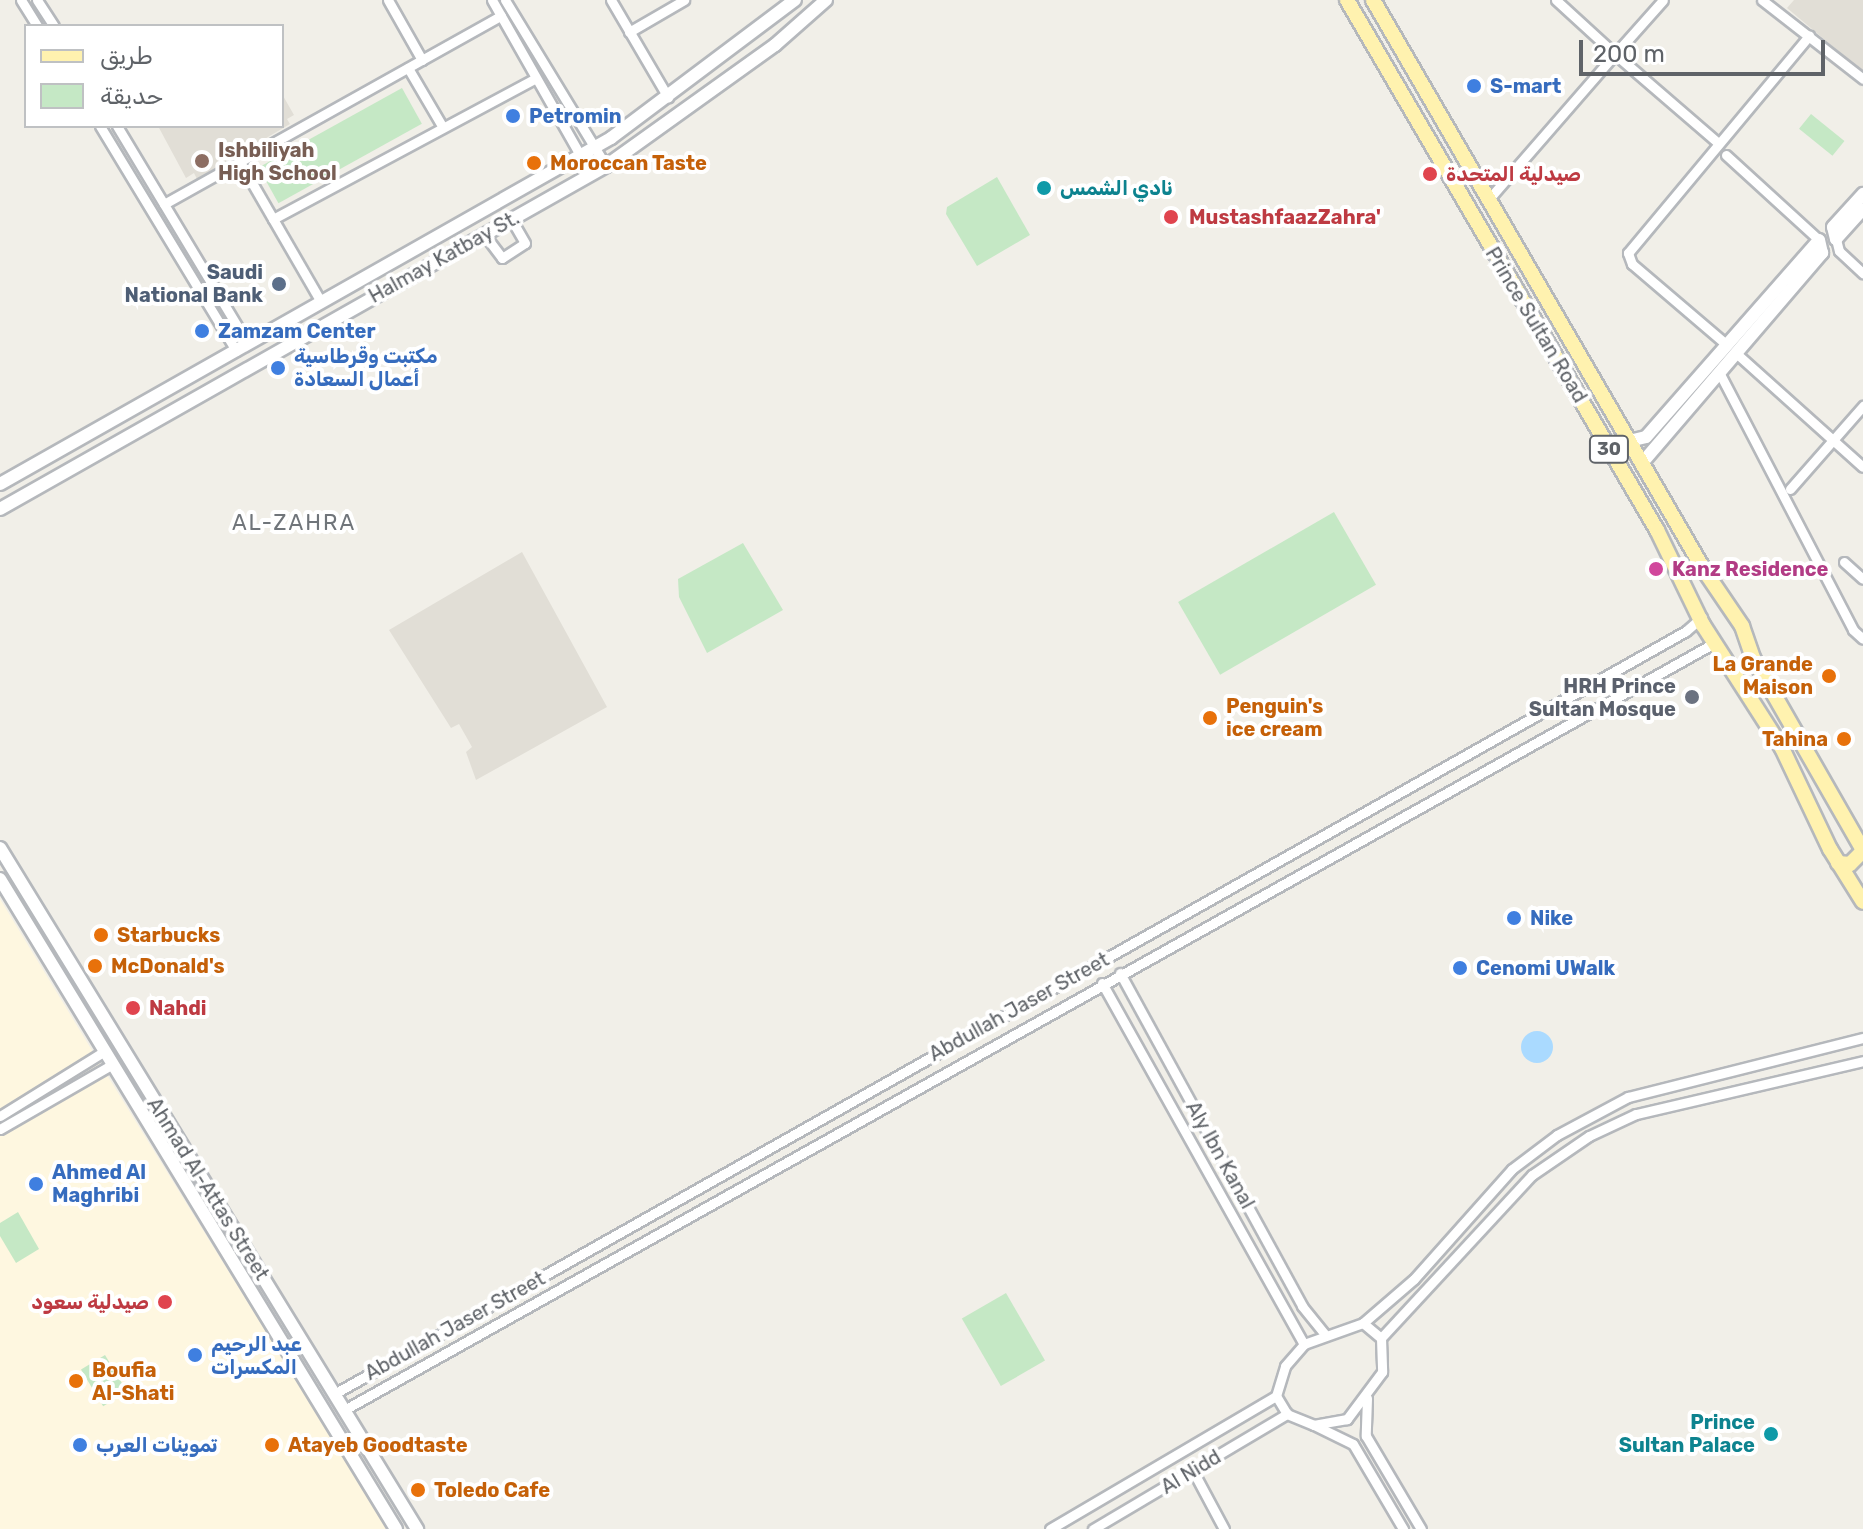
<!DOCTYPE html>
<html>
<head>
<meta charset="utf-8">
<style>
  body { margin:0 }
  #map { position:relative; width:1863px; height:1529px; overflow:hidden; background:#f1efe8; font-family:Rubik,Vazirmatn,sans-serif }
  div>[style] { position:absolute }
  .commercial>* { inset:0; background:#fef7e0 }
  .education>* { inset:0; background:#e1ded6 }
  .green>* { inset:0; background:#c5e8c5; transform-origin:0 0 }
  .water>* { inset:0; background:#aadaff }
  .round { border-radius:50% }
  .roads { filter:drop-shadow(2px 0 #b5b8bc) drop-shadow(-2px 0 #b5b8bc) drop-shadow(0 2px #b5b8bc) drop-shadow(0 -2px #b5b8bc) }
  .street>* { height:9px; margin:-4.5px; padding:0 4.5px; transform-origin:4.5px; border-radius:4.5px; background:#fff }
  .secondary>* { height:12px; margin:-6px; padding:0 6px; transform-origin:6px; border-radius:6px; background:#fff }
  .primary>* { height:14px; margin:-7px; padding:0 7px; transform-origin:7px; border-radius:7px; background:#fff2af }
  .dots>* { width:22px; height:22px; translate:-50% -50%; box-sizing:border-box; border:4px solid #fff; border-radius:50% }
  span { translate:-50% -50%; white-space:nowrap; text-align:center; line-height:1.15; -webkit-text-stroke:8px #fff; paint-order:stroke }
  .shield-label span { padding:2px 6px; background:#fff; border:2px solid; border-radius:6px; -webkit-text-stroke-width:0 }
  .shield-label { font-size:18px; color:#5f6368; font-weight:700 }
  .shop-label { font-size:20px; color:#366cbe; font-weight:700 }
  .left { translate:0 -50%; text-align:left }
  .education-label { font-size:20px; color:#785e54; font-weight:700 }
  .food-label { font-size:20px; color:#c56008; font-weight:700 }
  .right { translate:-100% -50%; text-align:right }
  .health-label { font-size:20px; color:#be3a42; font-weight:700 }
  .culture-label { font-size:20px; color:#0d838f; font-weight:700 }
  .street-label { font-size:20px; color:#5f6368 }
  .service-label { font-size:20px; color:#4e5e75; font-weight:700 }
  .hotel-label { font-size:20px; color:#b23c85; font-weight:700 }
  .worship-label { font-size:20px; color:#5b616d; font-weight:700 }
  .neighbourhood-label { font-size:22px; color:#70757a; letter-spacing:2px }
  .legend { position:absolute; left:24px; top:24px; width:260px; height:104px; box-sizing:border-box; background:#fff; border:2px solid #bfc1c3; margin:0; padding:10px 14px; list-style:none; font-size:24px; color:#5f6368 }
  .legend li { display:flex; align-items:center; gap:16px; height:40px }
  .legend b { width:40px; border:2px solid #bfc1c3 }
  .scale { position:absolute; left:1579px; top:40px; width:246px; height:36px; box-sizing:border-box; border:4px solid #5f6368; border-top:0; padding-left:10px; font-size:24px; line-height:28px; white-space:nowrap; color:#5f6368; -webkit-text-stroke:6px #fff; paint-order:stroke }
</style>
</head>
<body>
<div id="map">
  <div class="commercial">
    <div style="clip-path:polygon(0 899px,107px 1075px,388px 1529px,0 1529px)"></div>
  </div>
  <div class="education">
    <div style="clip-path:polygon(1794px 0,1863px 0,1863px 72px,1787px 8px)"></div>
    <div style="clip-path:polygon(282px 94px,294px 115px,287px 119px,290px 124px,197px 179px,194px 173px,186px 178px,158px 126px,282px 126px)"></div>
    <div style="clip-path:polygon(522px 552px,607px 707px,476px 780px,466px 752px,472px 747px,459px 724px,451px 728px,389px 630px)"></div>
  </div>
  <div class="green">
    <div style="left:402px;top:88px;width:41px;height:164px;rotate:61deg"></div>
    <div style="left:1811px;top:114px;width:43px;height:19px;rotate:39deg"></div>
    <div style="clip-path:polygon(997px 177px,1030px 235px,977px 266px,946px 214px,947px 207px)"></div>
    <div style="left:1334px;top:512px;width:84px;height:180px;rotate:60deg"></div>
    <div style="clip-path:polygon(743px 543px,783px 610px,707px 653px,679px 597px,678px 579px)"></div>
    <div style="clip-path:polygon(18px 1212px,39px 1249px,16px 1263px,0 1236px,0 1223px)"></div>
    <div style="left:1006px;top:1293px;width:78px;height:51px;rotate:60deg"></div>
    <div style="left:105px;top:1355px;width:43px;height:28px;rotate:59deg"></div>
  </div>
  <div class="water">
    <div class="round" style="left:1521px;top:1031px;width:32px;height:32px"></div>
  </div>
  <div class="roads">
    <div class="street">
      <div style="left:21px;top:0;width:31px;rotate:58deg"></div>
      <div style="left:37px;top:0;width:31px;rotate:57deg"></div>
      <div style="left:388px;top:0;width:69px;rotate:60.5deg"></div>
      <div style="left:492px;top:0;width:178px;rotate:60.4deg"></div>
      <div style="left:580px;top:155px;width:28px;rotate:23deg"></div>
      <div style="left:505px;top:0;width:191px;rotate:58.7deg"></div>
      <div style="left:611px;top:0;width:113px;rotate:59.6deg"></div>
      <div style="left:1556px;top:0;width:80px;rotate:42.5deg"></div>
      <div style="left:1615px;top:54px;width:72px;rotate:-48.4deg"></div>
      <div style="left:1762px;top:0;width:128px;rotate:38deg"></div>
      <div style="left:629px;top:32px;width:64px;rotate:-30.2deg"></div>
      <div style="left:408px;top:68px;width:67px;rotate:59.6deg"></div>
      <div style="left:100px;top:126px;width:263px;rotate:58.8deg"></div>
      <div style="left:117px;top:126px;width:254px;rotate:59deg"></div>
      <div style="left:1726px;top:155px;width:126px;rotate:42.4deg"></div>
      <div style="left:240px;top:162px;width:162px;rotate:59.9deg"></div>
      <div style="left:1488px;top:200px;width:194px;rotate:-49deg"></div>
      <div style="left:1615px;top:54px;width:135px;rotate:40.8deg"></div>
      <div style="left:164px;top:204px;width:386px;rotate:-29.2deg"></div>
      <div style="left:273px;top:219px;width:298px;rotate:-28.2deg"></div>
      <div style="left:484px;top:234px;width:30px;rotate:53deg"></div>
      <div style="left:502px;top:258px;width:27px;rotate:-33deg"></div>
      <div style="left:525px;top:243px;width:28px;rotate:-120deg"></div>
      <div style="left:1836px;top:239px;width:12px;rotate:76deg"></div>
      <div style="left:1839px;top:251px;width:33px;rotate:43deg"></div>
      <div style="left:1727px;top:345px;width:125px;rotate:-139.5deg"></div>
      <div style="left:1632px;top:264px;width:12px;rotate:-110deg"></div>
      <div style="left:1628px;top:253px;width:283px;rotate:-50.2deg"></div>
      <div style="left:1737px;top:354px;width:169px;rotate:41.9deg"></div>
      <div style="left:1720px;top:374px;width:288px;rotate:62.5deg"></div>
      <div style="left:1853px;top:630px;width:13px;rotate:42deg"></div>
      <div style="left:1790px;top:489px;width:111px;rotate:-48.7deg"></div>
      <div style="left:1844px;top:562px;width:25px;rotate:42deg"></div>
      <div style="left:1120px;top:973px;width:379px;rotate:61.3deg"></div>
      <div style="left:1302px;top:1306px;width:36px;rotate:51deg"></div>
      <div style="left:1102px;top:983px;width:414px;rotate:60.8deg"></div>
      <div style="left:0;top:1116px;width:123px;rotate:-31.8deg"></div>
      <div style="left:0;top:1129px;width:130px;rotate:-29.9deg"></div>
      <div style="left:1363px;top:1323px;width:67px;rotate:-40.8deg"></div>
      <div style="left:1414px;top:1279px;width:147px;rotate:-48.3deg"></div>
      <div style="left:1512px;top:1169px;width:56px;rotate:-37.1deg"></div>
      <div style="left:1557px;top:1135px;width:81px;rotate:-28.2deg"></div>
      <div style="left:1628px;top:1097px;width:242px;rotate:-14.1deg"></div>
      <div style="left:1381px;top:1338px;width:222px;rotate:-47.2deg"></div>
      <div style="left:1532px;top:1175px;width:69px;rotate:-34.4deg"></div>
      <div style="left:1589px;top:1136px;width:52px;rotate:-25.1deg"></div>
      <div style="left:1636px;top:1114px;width:233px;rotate:-13.1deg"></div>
      <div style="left:334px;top:1394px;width:1552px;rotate:-29.44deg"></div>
      <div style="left:1686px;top:631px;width:21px;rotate:-41deg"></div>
      <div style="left:1367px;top:1398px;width:38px;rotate:92deg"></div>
      <div style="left:1366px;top:1436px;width:108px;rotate:59.4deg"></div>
      <div style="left:344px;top:1410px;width:1572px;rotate:-29.24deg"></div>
      <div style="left:1314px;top:1425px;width:43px;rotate:26deg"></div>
      <div style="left:1353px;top:1444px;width:99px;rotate:59.5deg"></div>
      <div style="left:1193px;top:1471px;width:66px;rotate:61.9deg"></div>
      <div style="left:1050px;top:1529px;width:262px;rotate:-30.5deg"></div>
      <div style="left:1276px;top:1396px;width:31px;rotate:-73deg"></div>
      <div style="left:1285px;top:1366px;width:29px;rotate:-49deg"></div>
      <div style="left:1304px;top:1344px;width:63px;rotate:-19.6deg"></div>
      <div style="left:1363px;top:1323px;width:23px;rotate:40deg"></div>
      <div style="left:1381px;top:1338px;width:34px;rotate:88deg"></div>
      <div style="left:1382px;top:1372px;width:59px;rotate:126.7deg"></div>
      <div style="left:1347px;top:1419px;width:34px;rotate:170deg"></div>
      <div style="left:1314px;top:1425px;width:29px;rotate:-158deg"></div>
      <div style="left:1287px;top:1414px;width:21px;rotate:-121deg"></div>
      <div style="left:1093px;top:1529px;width:226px;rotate:-30.7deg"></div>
    </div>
    <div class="secondary">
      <div style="left:1836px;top:239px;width:12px;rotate:-104deg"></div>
      <div style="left:1833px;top:227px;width:45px;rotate:-47.7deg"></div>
      <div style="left:1836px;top:239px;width:40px;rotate:-48deg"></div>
      <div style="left:1629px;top:441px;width:17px;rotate:-13deg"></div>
      <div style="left:1646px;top:437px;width:262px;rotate:-48.7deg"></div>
      <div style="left:1642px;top:463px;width:277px;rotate:-49.4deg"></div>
      <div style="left:1822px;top:253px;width:13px;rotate:-103deg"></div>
      <div style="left:0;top:484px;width:702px;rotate:-29.52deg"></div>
      <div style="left:611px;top:138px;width:230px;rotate:-36.9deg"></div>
      <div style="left:0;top:509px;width:696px;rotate:-29.51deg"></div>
      <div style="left:606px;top:166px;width:208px;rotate:-35.6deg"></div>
      <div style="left:775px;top:45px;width:68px;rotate:-41.4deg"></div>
      <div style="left:0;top:848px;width:799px;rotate:58.52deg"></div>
      <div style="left:0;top:879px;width:761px;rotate:58.65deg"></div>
    </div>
    <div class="primary">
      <div style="left:1347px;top:0;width:614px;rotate:59.68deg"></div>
      <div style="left:1657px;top:530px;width:106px;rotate:64.2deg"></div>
      <div style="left:1703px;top:625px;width:146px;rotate:57.3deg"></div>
      <div style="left:1782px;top:748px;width:112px;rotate:64.6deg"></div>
      <div style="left:1830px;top:849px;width:62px;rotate:58.1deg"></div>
      <div style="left:1373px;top:0;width:659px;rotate:59.86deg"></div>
      <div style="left:1704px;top:570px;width:68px;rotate:55.8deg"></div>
      <div style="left:1742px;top:626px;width:34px;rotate:71deg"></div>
      <div style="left:1753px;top:658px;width:221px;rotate:60.2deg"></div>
      <div style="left:1838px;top:863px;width:12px;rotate:5deg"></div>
      <div style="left:1850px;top:864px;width:18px;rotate:-45deg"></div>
    </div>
  </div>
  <div class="dots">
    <div style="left:1474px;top:86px;background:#3f7fe0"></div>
    <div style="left:513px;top:116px;background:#3f7fe0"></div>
    <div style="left:202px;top:161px;background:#8d6e63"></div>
    <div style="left:534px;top:163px;background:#e8710a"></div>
    <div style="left:1430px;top:174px;background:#e0444e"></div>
    <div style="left:1044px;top:188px;background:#0f9aa8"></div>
    <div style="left:1171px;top:217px;background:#e0444e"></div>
    <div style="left:279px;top:284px;background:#5c6f8a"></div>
    <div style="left:202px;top:331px;background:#3f7fe0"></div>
    <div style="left:278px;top:368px;background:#3f7fe0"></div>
    <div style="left:1656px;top:569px;background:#d1479c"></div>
    <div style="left:1829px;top:676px;background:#e8710a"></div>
    <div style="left:1692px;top:697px;background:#6b7280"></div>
    <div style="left:1210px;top:718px;background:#e8710a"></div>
    <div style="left:1844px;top:739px;background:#e8710a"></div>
    <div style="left:1514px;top:918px;background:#3f7fe0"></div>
    <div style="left:101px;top:935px;background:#e8710a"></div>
    <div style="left:95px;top:966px;background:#e8710a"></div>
    <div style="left:1460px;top:968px;background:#3f7fe0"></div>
    <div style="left:133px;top:1008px;background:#e0444e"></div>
    <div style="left:36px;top:1184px;background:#3f7fe0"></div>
    <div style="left:165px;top:1302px;background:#e0444e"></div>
    <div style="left:195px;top:1355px;background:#3f7fe0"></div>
    <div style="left:76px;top:1381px;background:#e8710a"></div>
    <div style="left:1771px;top:1434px;background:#0f9aa8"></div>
    <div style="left:80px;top:1445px;background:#3f7fe0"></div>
    <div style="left:272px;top:1445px;background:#e8710a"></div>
    <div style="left:418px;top:1490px;background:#e8710a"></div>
  </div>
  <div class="shield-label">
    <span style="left:1609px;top:449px">30</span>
  </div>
  <div class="shop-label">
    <span class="left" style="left:1490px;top:86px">S-mart</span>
    <span class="left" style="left:529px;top:116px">Petromin</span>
    <span class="left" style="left:218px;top:331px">Zamzam Center</span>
    <span class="left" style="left:294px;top:368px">مكتبت وقرطاسية<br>أعمال السعادة</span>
    <span class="left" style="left:1530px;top:918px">Nike</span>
    <span class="left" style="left:1476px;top:968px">Cenomi UWalk</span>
    <span class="left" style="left:52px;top:1184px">Ahmed Al<br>Maghribi</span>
    <span class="left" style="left:211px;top:1356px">عبد الرحيم<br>المكسرات</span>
    <span class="left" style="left:96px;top:1445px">تموينات العرب</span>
  </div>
  <div class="education-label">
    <span class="left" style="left:218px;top:162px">Ishbiliyah<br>High School</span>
  </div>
  <div class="food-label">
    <span class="left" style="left:550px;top:163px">Moroccan Taste</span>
    <span class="right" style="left:1813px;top:676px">La Grande<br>Maison</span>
    <span class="left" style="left:1226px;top:718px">Penguin's<br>ice cream</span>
    <span class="right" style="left:1828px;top:739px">Tahina</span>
    <span class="left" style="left:117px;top:935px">Starbucks</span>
    <span class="left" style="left:111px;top:966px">McDonald's</span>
    <span class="left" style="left:92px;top:1382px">Boufia<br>Al-Shati</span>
    <span class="left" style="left:288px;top:1445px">Atayeb Goodtaste</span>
    <span class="left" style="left:434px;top:1490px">Toledo Cafe</span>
  </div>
  <div class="health-label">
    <span class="left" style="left:1446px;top:174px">صيدلية المتحدة</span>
    <span class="left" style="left:1189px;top:217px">MustashfaazZahra'</span>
    <span class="left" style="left:149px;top:1008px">Nahdi</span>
    <span class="right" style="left:149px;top:1302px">صيدلية سعود</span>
  </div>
  <div class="culture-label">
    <span class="left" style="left:1060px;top:188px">نادي الشمس</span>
    <span class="right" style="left:1755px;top:1434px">Prince<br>Sultan Palace</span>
  </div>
  <div class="street-label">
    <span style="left:444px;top:257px;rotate:-29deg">Halmay Katbay St.</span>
    <span style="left:1536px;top:325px;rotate:59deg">Prince Sultan Road</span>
    <span style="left:1019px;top:1007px;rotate:-29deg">Abdullah Jaser Street</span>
    <span style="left:1220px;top:1155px;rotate:61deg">Aly Ibn Kanal</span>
    <span style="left:208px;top:1189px;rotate:58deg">Ahmad Al-Attas Street</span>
    <span style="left:455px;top:1326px;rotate:-29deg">Abdullah Jaser Street</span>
    <span style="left:1191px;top:1472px;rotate:-31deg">Al Nidd</span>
  </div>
  <div class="service-label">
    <span class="right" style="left:263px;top:284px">Saudi<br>National Bank</span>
  </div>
  <div class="hotel-label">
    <span class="left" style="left:1672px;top:569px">Kanz Residence</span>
  </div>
  <div class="worship-label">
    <span class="right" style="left:1676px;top:698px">HRH Prince<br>Sultan Mosque</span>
  </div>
  <div class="neighbourhood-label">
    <span style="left:294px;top:523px">AL-ZAHRA</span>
  </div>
  <ul class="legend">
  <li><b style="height:10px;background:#fff2af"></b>طريق</li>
  <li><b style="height:22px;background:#c5e8c5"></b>حديقة</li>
  </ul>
  <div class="scale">200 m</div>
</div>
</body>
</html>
